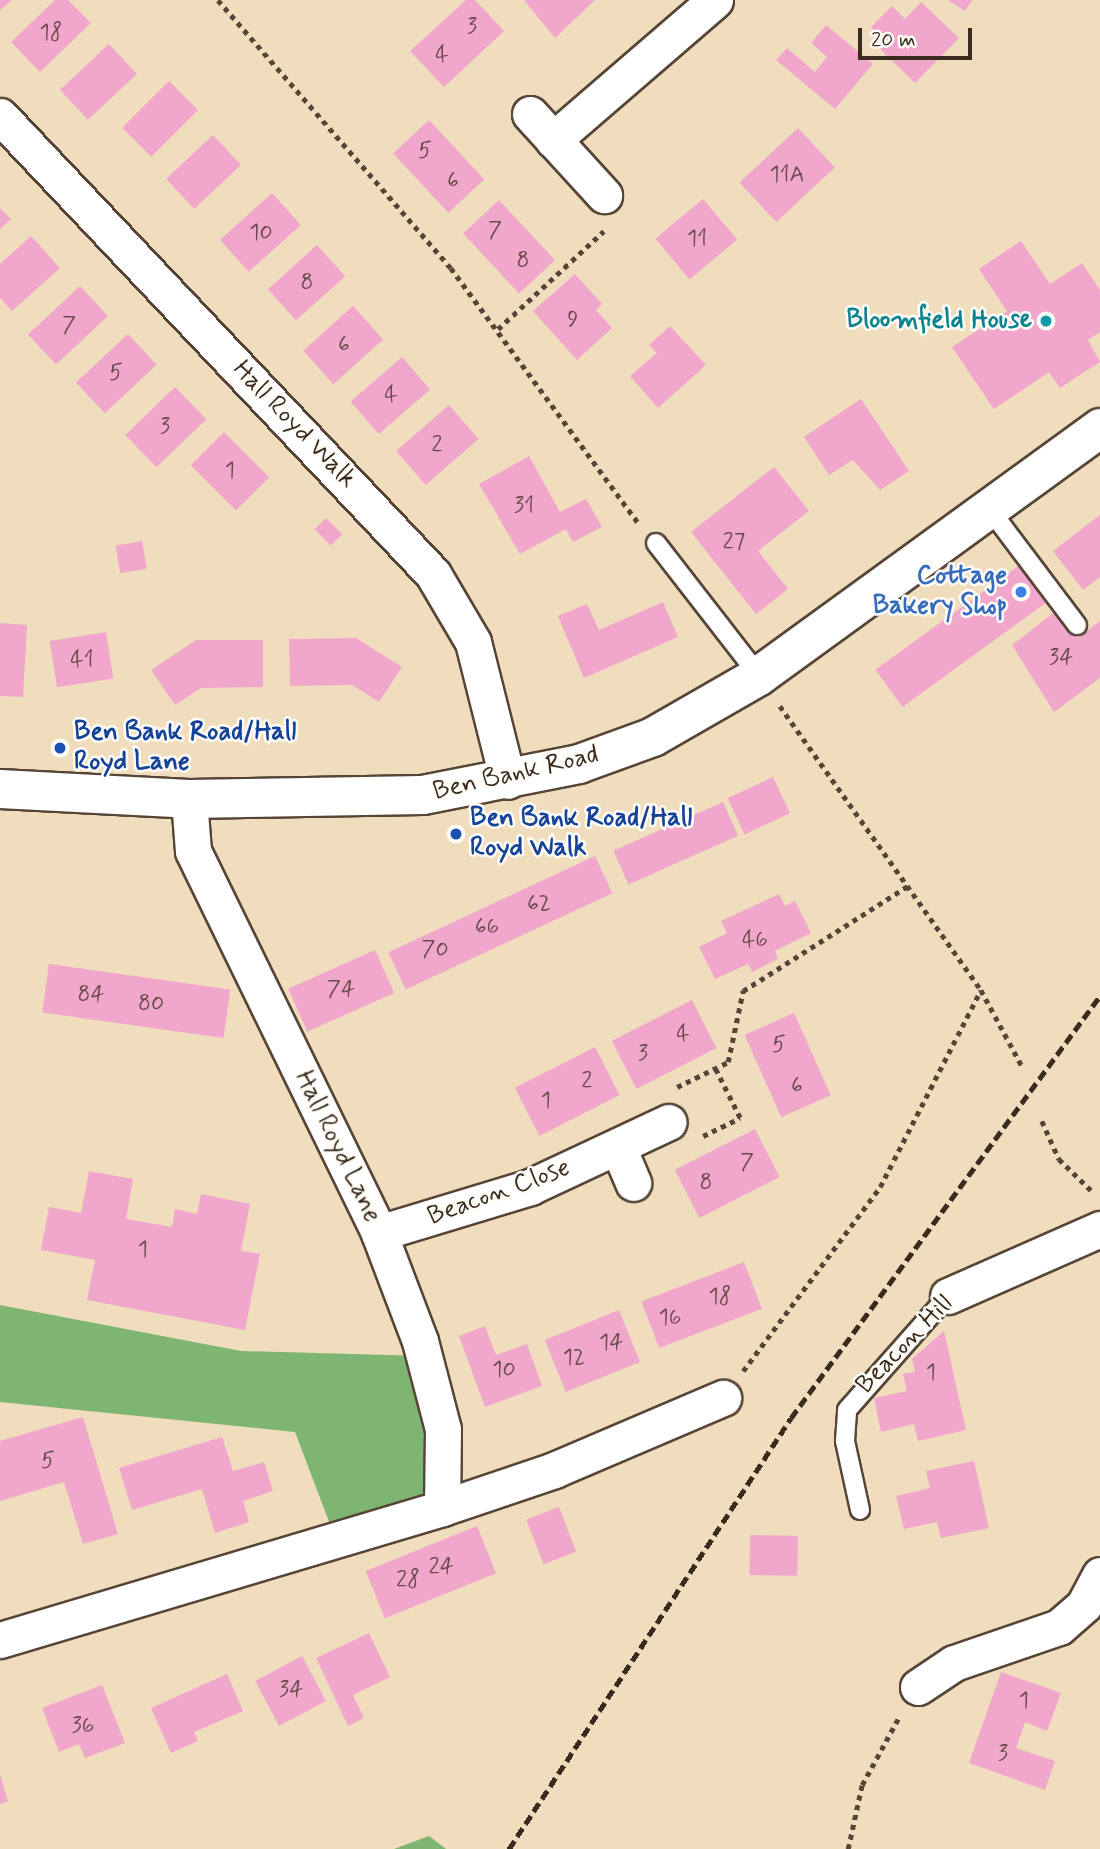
<!DOCTYPE html>
<html>
<head>
<meta charset="utf-8">
<style>
  body { margin:0 }
  #map { position:relative; width:1100px; height:1849px; overflow:hidden; background:#f0ddbd; font-family:Mynerve,sans-serif }
  div>[style] { position:absolute }
  .forest>* { inset:0; background:#7eb572 }
  .building>* { inset:0; background:#f1a6cc; transform-origin:0 0 }
  .path>* { height:4.5px; margin-top:-2.25px; transform-origin:0; background:repeating-linear-gradient(90deg,#564536 0 5px,transparent 0 10px) }
  .roads { filter:drop-shadow(2px 0 #564536) drop-shadow(-2px 0 #564536) drop-shadow(0 2px #564536) drop-shadow(0 -2px #564536) }
  .service>* { height:18px; margin:-9px; padding:0 9px; transform-origin:9px; border-radius:9px; background:#fff }
  .minor>* { height:35px; margin:-17.5px; padding:0 17.5px; transform-origin:17.5px; border-radius:17.5px; background:#fff }
  .secondary>* { height:38px; margin:-19px; padding:0 19px; transform-origin:19px; border-radius:19px; background:#fff }
  .rail>* { height:5px; margin-top:-2.5px; transform-origin:0; background:repeating-linear-gradient(90deg,#3b2a1e 0 10px,transparent 0 15px) }
  .dots>* { width:19px; height:19px; translate:-50% -50%; box-sizing:border-box; border:4px solid #fdfcf7; border-radius:50% }
  span { translate:-50% -50%; white-space:nowrap; text-align:center; line-height:1.15; -webkit-text-stroke:5px #fdfcf7; paint-order:stroke }
  .number-label { font-size:23px; color:#68494a }
  .number-label span { -webkit-text-stroke-width:0 }
  .culture-label { font-size:26px; color:#0d838f; font-weight:700 }
  .right { translate:-100% -50%; text-align:right }
  .street-label { font-size:26px; color:#3b2a1e }
  .shop-label { font-size:26px; color:#366cbe; font-weight:700 }
  .transit-label { font-size:26px; color:#164399; font-weight:700 }
  .left { translate:0 -50%; text-align:left }
  .scale { position:absolute; left:858px; top:28px; width:114px; height:32px; box-sizing:border-box; border:4px solid #3b2a1e; border-top:0; padding-left:9px; font-size:21px; line-height:24px; white-space:nowrap; color:#3b2a1e; -webkit-text-stroke:5px #fdfcf7; paint-order:stroke }
</style>
</head>
<body>
<div id="map">
  <div class="forest">
    <div style="clip-path:polygon(0 1305px,241px 1351px,424px 1356px,442px 1508px,336px 1540px,295px 1432px,0 1402px)"></div>
    <div style="clip-path:polygon(429px 1836px,446px 1849px,394px 1849px)"></div>
  </div>
  <div class="building">
    <div style="clip-path:polygon(0 0,12px 0,0 10px)"></div>
    <div style="clip-path:polygon(55px 0,68px 0,91px 23px,40px 72px,11px 42px)"></div>
    <div style="clip-path:polygon(466px 0,475px 0,504px 31px,444px 87px,410px 51px)"></div>
    <div style="clip-path:polygon(524px 0,595px 0,555px 38px)"></div>
    <div style="clip-path:polygon(948px 0,972px 0,965px 11px)"></div>
    <div style="clip-path:polygon(921px 2px,959px 38px,915px 83px,877px 46px,884px 40px,871px 27px,892px 6px,905px 19px)"></div>
    <div style="clip-path:polygon(826px 25px,873px 64px,835px 109px,776px 60px,787px 48px,815px 72px,827px 57px,811px 43px)"></div>
    <div style="left:109px;top:44px;width:41px;height:67px;rotate:47deg"></div>
    <div style="left:169px;top:81px;width:41px;height:66px;rotate:45deg"></div>
    <div style="left:429px;top:120px;width:81px;height:49px;rotate:47deg"></div>
    <div style="left:798px;top:128px;width:54px;height:80px;rotate:47deg"></div>
    <div style="left:213px;top:135px;width:41px;height:64px;rotate:47deg"></div>
    <div style="left:272px;top:193px;width:43px;height:70px;rotate:48deg"></div>
    <div style="left:703px;top:199px;width:53px;height:62px;rotate:50deg"></div>
    <div style="left:499px;top:200px;width:82px;height:49px;rotate:47deg"></div>
    <div style="clip-path:polygon(0 208px,11px 219px,0 229px)"></div>
    <div style="clip-path:polygon(31px 236px,60px 268px,12px 311px,0 298px,0 264px)"></div>
    <div style="clip-path:polygon(1021px 241px,1050px 284px,1082px 263px,1100px 290px,1100px 332px,1088px 340px,1100px 362px,1060px 388px,1049px 372px,994px 409px,952px 347px,1007px 311px,979px 269px)"></div>
    <div style="left:317px;top:245px;width:42px;height:66px;rotate:48deg"></div>
    <div style="clip-path:polygon(575px 274px,602px 304px,596px 310px,612px 328px,577px 360px,533px 311px)"></div>
    <div style="left:80px;top:286px;width:41px;height:71px;rotate:47deg"></div>
    <div style="left:353px;top:306px;width:45px;height:67px;rotate:48deg"></div>
    <div style="clip-path:polygon(670px 326px,706px 365px,658px 408px,630px 376px,657px 353px,649px 345px)"></div>
    <div style="left:128px;top:334px;width:42px;height:71px;rotate:47deg"></div>
    <div style="left:402px;top:357px;width:43px;height:68px;rotate:49deg"></div>
    <div style="left:175px;top:387px;width:45px;height:69px;rotate:46deg"></div>
    <div style="clip-path:polygon(861px 399px,909px 471px,880px 490px,853px 460px,829px 475px,804px 437px)"></div>
    <div style="left:449px;top:405px;width:45px;height:70px;rotate:49deg"></div>
    <div style="left:224px;top:432px;width:64px;height:47px;rotate:45deg"></div>
    <div style="clip-path:polygon(529px 456px,560px 512px,586px 499px,602px 527px,573px 542px,566px 529px,520px 554px,479px 484px)"></div>
    <div style="clip-path:polygon(774px 467px,809px 511px,758px 551px,788px 589px,756px 614px,691px 532px)"></div>
    <div style="clip-path:polygon(1100px 515px,1100px 577px,1083px 590px,1053px 551px)"></div>
    <div style="left:326px;top:518px;width:23px;height:16px;rotate:45deg"></div>
    <div style="left:142px;top:541px;width:28px;height:27px;rotate:80deg"></div>
    <div style="left:1021px;top:564px;width:46px;height:180px;rotate:54deg"></div>
    <div style="clip-path:polygon(663px 602px,678px 637px,584px 678px,558px 616px,587px 604px,599px 630px)"></div>
    <div style="clip-path:polygon(1056px 611px,1077px 638px,1100px 621px,1100px 678px,1054px 712px,1012px 645px)"></div>
    <div style="clip-path:polygon(0 623px,27px 625px,23px 697px,0 696px)"></div>
    <div style="left:106px;top:632px;width:47px;height:57px;rotate:81deg"></div>
    <div style="clip-path:polygon(356px 638px,402px 667px,379px 702px,352px 685px,290px 686px,289px 639px)"></div>
    <div style="clip-path:polygon(196px 640px,263px 640px,263px 687px,201px 688px,175px 705px,151px 670px)"></div>
    <div style="left:773px;top:777px;width:40px;height:50px;rotate:65deg"></div>
    <div style="left:723px;top:802px;width:37px;height:120px;rotate:66deg"></div>
    <div style="left:595px;top:856px;width:41px;height:228px;rotate:65deg"></div>
    <div style="clip-path:polygon(779px 894px,785px 906px,795px 901px,811px 933px,775px 951px,778px 959px,752px 972px,748px 964px,715px 979px,699px 947px,727px 933px,721px 921px)"></div>
    <div style="left:375px;top:950px;width:47px;height:95px;rotate:66deg"></div>
    <div style="left:49px;top:964px;width:183px;height:49px;rotate:8deg"></div>
    <div style="left:692px;top:1000px;width:54px;height:90px;rotate:63deg"></div>
    <div style="left:794px;top:1013px;width:90px;height:54px;rotate:66deg"></div>
    <div style="left:595px;top:1047px;width:54px;height:90px;rotate:63deg"></div>
    <div style="left:755px;top:1129px;width:54px;height:90px;rotate:63deg"></div>
    <div style="clip-path:polygon(89px 1171px,133px 1179px,126px 1219px,172px 1227px,175px 1209px,197px 1214px,201px 1194px,250px 1204px,241px 1251px,260px 1254px,245px 1330px,87px 1300px,95px 1260px,41px 1250px,49px 1207px,81px 1213px)"></div>
    <div style="left:744px;top:1262px;width:50px;height:110px;rotate:69deg"></div>
    <div style="left:619px;top:1310px;width:56px;height:80px;rotate:68deg"></div>
    <div style="clip-path:polygon(485px 1326px,496px 1355px,527px 1344px,542px 1386px,485px 1407px,459px 1336px)"></div>
    <div style="clip-path:polygon(944px 1331px,966px 1430px,918px 1441px,914px 1424px,881px 1432px,874px 1398px,907px 1391px,903px 1374px,915px 1372px,912px 1359px)"></div>
    <div style="clip-path:polygon(83px 1417px,118px 1534px,83px 1544px,64px 1482px,0 1501px,0 1441px)"></div>
    <div style="clip-path:polygon(222px 1437px,233px 1471px,264px 1462px,273px 1491px,243px 1501px,249px 1522px,215px 1533px,202px 1489px,132px 1510px,119px 1468px)"></div>
    <div style="clip-path:polygon(974px 1461px,989px 1528px,941px 1538px,937px 1522px,904px 1529px,896px 1496px,930px 1488px,926px 1471px)"></div>
    <div style="left:559px;top:1507px;width:48px;height:35px;rotate:69deg"></div>
    <div style="left:477px;top:1526px;width:51px;height:120px;rotate:68deg"></div>
    <div style="left:750px;top:1535px;width:48px;height:40px;rotate:1deg"></div>
    <div style="clip-path:polygon(369px 1633px,390px 1677px,353px 1695px,364px 1718px,348px 1726px,316px 1658px)"></div>
    <div style="left:302px;top:1656px;width:51px;height:53px;rotate:62deg"></div>
    <div style="clip-path:polygon(1001px 1672px,1061px 1693px,1047px 1731px,1025px 1722px,1016px 1748px,1055px 1761px,1045px 1790px,969px 1763px)"></div>
    <div style="clip-path:polygon(227px 1674px,243px 1711px,194px 1732px,198px 1741px,171px 1753px,151px 1708px)"></div>
    <div style="clip-path:polygon(102px 1685px,125px 1743px,85px 1758px,79px 1744px,59px 1752px,42px 1708px)"></div>
    <div style="clip-path:polygon(0 1775px,8px 1801px,0 1804px)"></div>
  </div>
  <div class="path">
    <div style="left:218px;top:0;width:355px;rotate:49deg"></div>
    <div style="left:451px;top:268px;width:316px;rotate:53.7deg"></div>
    <div style="left:498px;top:329px;width:144px;rotate:-42.8deg"></div>
    <div style="left:780px;top:706px;width:348px;rotate:54.7deg"></div>
    <div style="left:981px;top:990px;width:89px;rotate:61.7deg"></div>
    <div style="left:677px;top:1087px;width:57px;rotate:-26.1deg"></div>
    <div style="left:728px;top:1062px;width:73px;rotate:-78.1deg"></div>
    <div style="left:743px;top:991px;width:196px;rotate:-32.5deg"></div>
    <div style="left:1042px;top:1121px;width:42px;rotate:65.9deg"></div>
    <div style="left:1059px;top:1159px;width:49px;rotate:44.2deg"></div>
    <div style="left:703px;top:1136px;width:41px;rotate:-25.9deg"></div>
    <div style="left:740px;top:1118px;width:56px;rotate:-116.6deg"></div>
    <div style="left:743px;top:1371px;width:229px;rotate:-53.3deg"></div>
    <div style="left:880px;top:1187px;width:221px;rotate:-62.9deg"></div>
    <div style="left:848px;top:1849px;width:66px;rotate:-77.7deg"></div>
    <div style="left:862px;top:1785px;width:77px;rotate:-61.4deg"></div>
  </div>
  <div class="roads">
    <div class="service">
      <div style="left:991px;top:511px;width:143px;rotate:53deg"></div>
      <div style="left:656px;top:543px;width:168px;rotate:52.2deg"></div>
      <div style="left:860px;top:1510px;width:71px;rotate:-102.3deg"></div>
      <div style="left:845px;top:1441px;width:31px;rotate:-86deg"></div>
      <div style="left:847px;top:1410px;width:152px;rotate:-48.5deg"></div>
    </div>
    <div class="minor">
      <div style="left:530px;top:114px;width:110px;rotate:47.6deg"></div>
      <div style="left:0;top:116px;width:630px;rotate:46.61deg"></div>
      <div style="left:433px;top:574px;width:79px;rotate:59.5deg"></div>
      <div style="left:473px;top:642px;width:143px;rotate:75.9deg"></div>
      <div style="left:553px;top:140px;width:214px;rotate:-40.8deg"></div>
      <div style="left:189px;top:799px;width:52px;rotate:85.6deg"></div>
      <div style="left:193px;top:851px;width:425px;rotate:64deg"></div>
      <div style="left:379px;top:1233px;width:116px;rotate:69.2deg"></div>
      <div style="left:420px;top:1341px;width:91px;rotate:75.4deg"></div>
      <div style="left:443px;top:1429px;width:79px;rotate:90.7deg"></div>
      <div style="left:618px;top:1147px;width:39px;rotate:67deg"></div>
      <div style="left:379px;top:1233px;width:158px;rotate:-16.9deg"></div>
      <div style="left:530px;top:1187px;width:153px;rotate:-25.1deg"></div>
      <div style="left:948px;top:1296px;width:166px;rotate:-23.8deg"></div>
      <div style="left:0;top:1640px;width:461px;rotate:-16.6deg"></div>
      <div style="left:442px;top:1508px;width:118px;rotate:-18.7deg"></div>
      <div style="left:554px;top:1470px;width:184px;rotate:-23.1deg"></div>
      <div style="left:918px;top:1687px;width:43px;rotate:-33.7deg"></div>
      <div style="left:954px;top:1663px;width:111px;rotate:-18.9deg"></div>
      <div style="left:1059px;top:1627px;width:33px;rotate:-41deg"></div>
      <div style="left:1084px;top:1605px;width:34px;rotate:-62deg"></div>
    </div>
    <div class="secondary">
      <div style="left:0;top:789px;width:189px;rotate:3deg"></div>
      <div style="left:189px;top:799px;width:234px;rotate:-1deg"></div>
      <div style="left:423px;top:795px;width:159px;rotate:-11.2deg"></div>
      <div style="left:579px;top:764px;width:79px;rotate:-20deg"></div>
      <div style="left:653px;top:737px;width:122px;rotate:-29.9deg"></div>
      <div style="left:759px;top:676px;width:422px;rotate:-36deg"></div>
    </div>
  </div>
  <div class="rail">
    <div style="left:509px;top:1849px;width:515px;rotate:-56.8deg"></div>
    <div style="left:791px;top:1418px;width:523px;rotate:-53.79deg"></div>
  </div>
  <div class="dots">
    <div style="left:1046px;top:321px;background:#0f9aa8"></div>
    <div style="left:1021px;top:592px;background:#3f7fe0"></div>
    <div style="left:60px;top:748px;background:#1a4fb4"></div>
    <div style="left:456px;top:834px;background:#1a4fb4"></div>
  </div>
  <div class="number-label">
    <span style="left:472px;top:27px">3</span>
    <span style="left:51px;top:33px">18</span>
    <span style="left:442px;top:55px">4</span>
    <span style="left:425px;top:151px">5</span>
    <span style="left:787px;top:175px">11A</span>
    <span style="left:453px;top:181px">6</span>
    <span style="left:495px;top:231px">7</span>
    <span style="left:261px;top:233px">10</span>
    <span style="left:697px;top:239px">11</span>
    <span style="left:523px;top:261px">8</span>
    <span style="left:307px;top:283px">8</span>
    <span style="left:573px;top:320px">9</span>
    <span style="left:69px;top:326px">7</span>
    <span style="left:344px;top:345px">6</span>
    <span style="left:116px;top:373px">5</span>
    <span style="left:391px;top:395px">4</span>
    <span style="left:165px;top:427px">3</span>
    <span style="left:437px;top:445px">2</span>
    <span style="left:230px;top:471px">1</span>
    <span style="left:524px;top:506px">31</span>
    <span style="left:734px;top:542px">27</span>
    <span style="left:1061px;top:658px">34</span>
    <span style="left:82px;top:660px">41</span>
    <span style="left:539px;top:904px">62</span>
    <span style="left:487px;top:927px">66</span>
    <span style="left:755px;top:940px">46</span>
    <span style="left:435px;top:950px">70</span>
    <span style="left:341px;top:990px">74</span>
    <span style="left:91px;top:995px">84</span>
    <span style="left:151px;top:1004px">80</span>
    <span style="left:683px;top:1034px">4</span>
    <span style="left:779px;top:1045px">5</span>
    <span style="left:643px;top:1054px">3</span>
    <span style="left:587px;top:1081px">2</span>
    <span style="left:797px;top:1086px">6</span>
    <span style="left:546px;top:1101px">1</span>
    <span style="left:747px;top:1163px">7</span>
    <span style="left:706px;top:1183px">8</span>
    <span style="left:143px;top:1250px">1</span>
    <span style="left:720px;top:1297px">18</span>
    <span style="left:670px;top:1318px">16</span>
    <span style="left:611px;top:1343px">14</span>
    <span style="left:574px;top:1358px">12</span>
    <span style="left:504px;top:1370px">10</span>
    <span style="left:931px;top:1373px">1</span>
    <span style="left:48px;top:1461px">5</span>
    <span style="left:441px;top:1567px">24</span>
    <span style="left:408px;top:1580px">28</span>
    <span style="left:291px;top:1690px">34</span>
    <span style="left:1024px;top:1701px">1</span>
    <span style="left:83px;top:1726px">36</span>
    <span style="left:1003px;top:1754px">3</span>
  </div>
  <div class="culture-label">
    <span class="right" style="left:1032px;top:321px">Bloomfield House</span>
  </div>
  <div class="street-label">
    <span style="left:294px;top:425px;rotate:46deg">Hall Royd Walk</span>
    <span style="left:516px;top:774px;rotate:-13deg">Ben Bank Road</span>
    <span style="left:337px;top:1147px;rotate:64deg">Hall Royd Lane</span>
    <span style="left:499px;top:1193px;rotate:-20deg">Beacon Close</span>
    <span style="left:905px;top:1345px;rotate:-46deg">Beacon Hill</span>
  </div>
  <div class="shop-label">
    <span class="right" style="left:1007px;top:592px">Cottage<br>Bakery Shop</span>
  </div>
  <div class="transit-label">
    <span class="left" style="left:74px;top:748px">Ben Bank Road/Hall<br>Royd Lane</span>
    <span class="left" style="left:470px;top:834px">Ben Bank Road/Hall<br>Royd Walk</span>
  </div>
  <div class="scale">20 m</div>
</div>
</body>
</html>
